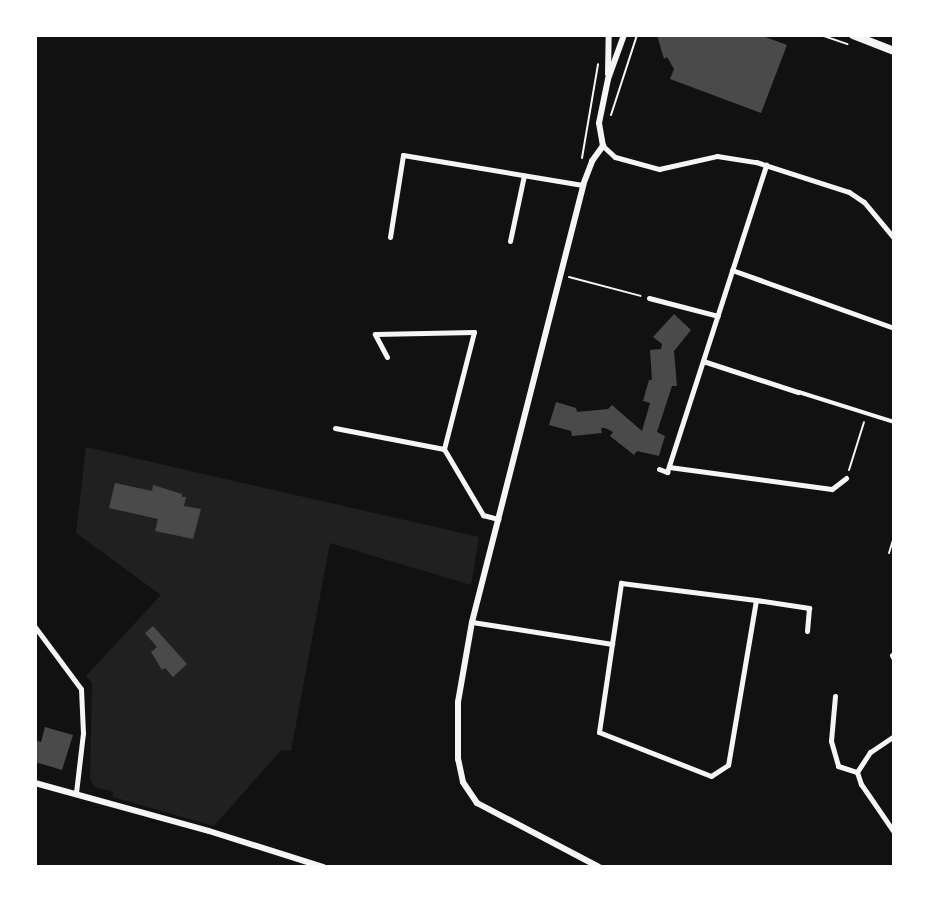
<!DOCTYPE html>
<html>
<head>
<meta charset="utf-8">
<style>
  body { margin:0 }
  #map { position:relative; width:929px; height:902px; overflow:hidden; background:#111; font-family:"Alegreya Sans",sans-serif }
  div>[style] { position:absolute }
  .green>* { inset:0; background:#202020 }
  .building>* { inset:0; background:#4a4a4a }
  .path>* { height:2px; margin:-1px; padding:0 1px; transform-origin:1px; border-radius:1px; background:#f5f5f5 }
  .pedestrian>* { height:3.5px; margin:-1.75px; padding:0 1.75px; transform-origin:1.75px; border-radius:1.75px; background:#f5f5f5 }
  .minor>* { height:5px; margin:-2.5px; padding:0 2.5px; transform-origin:2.5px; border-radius:2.5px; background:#f5f5f5 }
  .tertiary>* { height:6px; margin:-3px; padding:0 3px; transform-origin:3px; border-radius:3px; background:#f5f5f5 }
  .primary>* { height:8px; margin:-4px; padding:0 4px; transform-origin:4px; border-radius:4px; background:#f5f5f5 }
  span { translate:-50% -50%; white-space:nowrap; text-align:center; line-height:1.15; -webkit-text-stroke:5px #fff; paint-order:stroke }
  .frame { position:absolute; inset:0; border:37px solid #fff; pointer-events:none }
</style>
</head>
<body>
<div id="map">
  <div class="green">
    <div style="clip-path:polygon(86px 447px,479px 537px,471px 585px,330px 543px,291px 751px,281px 750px,214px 826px,113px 797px,113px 792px,95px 787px,90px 779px,92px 683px,86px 676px,161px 595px,76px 533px)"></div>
  </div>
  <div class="building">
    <div style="clip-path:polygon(657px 35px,760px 35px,787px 45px,761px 113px,670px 79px,674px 69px,667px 57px,664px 59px)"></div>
    <div style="clip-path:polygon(674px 314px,691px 330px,674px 351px,677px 386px,672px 386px,657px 432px,665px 436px,659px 456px,637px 451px,634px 455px,610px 436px,613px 432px,605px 428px,601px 428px,602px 433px,572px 436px,571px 431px,549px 425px,556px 402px,576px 408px,577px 412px,608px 409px,612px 405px,642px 431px,650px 403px,643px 401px,649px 380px,652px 380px,650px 350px,661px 349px,662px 344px,653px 337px)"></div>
    <div style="clip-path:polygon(115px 483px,152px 491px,153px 485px,182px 494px,182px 497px,186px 497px,184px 506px,201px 509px,193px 539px,155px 531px,158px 519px,109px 508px)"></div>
    <div style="clip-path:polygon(153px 626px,187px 664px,173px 677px,165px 668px,162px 670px,151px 652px,157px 647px,145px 633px)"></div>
    <div style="clip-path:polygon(45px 727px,73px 735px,62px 770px,35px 762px,35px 740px,41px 742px)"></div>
  </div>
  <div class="path">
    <div style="left:821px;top:35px;width:28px;rotate:19deg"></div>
    <div style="left:611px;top:115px;width:84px;rotate:-72deg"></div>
    <div style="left:582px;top:158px;width:95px;rotate:-80.3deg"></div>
    <div style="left:569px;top:277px;width:74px;rotate:14.8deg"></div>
    <div style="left:849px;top:470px;width:50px;rotate:-72.6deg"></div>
    <div style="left:889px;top:553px;width:17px;rotate:-73deg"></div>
  </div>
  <div class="pedestrian">
    <div style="left:799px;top:392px;width:100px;rotate:17.5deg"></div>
  </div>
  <div class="minor">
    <div style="left:603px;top:146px;width:16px;rotate:43deg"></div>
    <div style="left:615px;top:157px;width:46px;rotate:15.3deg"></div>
    <div style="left:659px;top:169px;width:59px;rotate:-12.6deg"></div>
    <div style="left:717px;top:156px;width:39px;rotate:9deg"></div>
    <div style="left:756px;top:162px;width:98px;rotate:17.9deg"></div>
    <div style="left:849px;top:192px;width:18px;rotate:34deg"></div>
    <div style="left:864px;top:202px;width:47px;rotate:50.2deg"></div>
    <div style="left:390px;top:237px;width:83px;rotate:-81deg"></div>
    <div style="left:403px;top:155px;width:182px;rotate:9.5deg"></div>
    <div style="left:510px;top:241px;width:67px;rotate:-78deg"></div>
    <div style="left:732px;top:270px;width:172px;rotate:19.7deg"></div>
    <div style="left:649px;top:298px;width:71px;rotate:14.6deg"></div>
    <div style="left:387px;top:357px;width:26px;rotate:-118deg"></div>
    <div style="left:375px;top:334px;width:99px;rotate:-1.2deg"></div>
    <div style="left:474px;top:332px;width:121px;rotate:104.4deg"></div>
    <div style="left:703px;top:361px;width:100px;rotate:18.1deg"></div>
    <div style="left:335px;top:428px;width:111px;rotate:10.9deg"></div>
    <div style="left:444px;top:449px;width:77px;rotate:59.4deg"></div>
    <div style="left:483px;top:515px;width:16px;rotate:15deg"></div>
    <div style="left:669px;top:467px;width:164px;rotate:7.7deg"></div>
    <div style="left:832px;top:489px;width:18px;rotate:-38deg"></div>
    <div style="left:659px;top:469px;width:9px;rotate:21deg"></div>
    <div style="left:667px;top:472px;width:323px;rotate:-72.1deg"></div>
    <div style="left:756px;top:600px;width:167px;rotate:99.6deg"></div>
    <div style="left:728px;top:765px;width:20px;rotate:147deg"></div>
    <div style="left:711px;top:776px;width:120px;rotate:-158.6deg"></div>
    <div style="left:599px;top:732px;width:151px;rotate:-81.6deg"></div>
    <div style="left:621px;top:583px;width:136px;rotate:7.2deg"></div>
    <div style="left:756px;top:600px;width:54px;rotate:8.6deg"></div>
    <div style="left:809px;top:608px;width:23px;rotate:95deg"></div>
    <div style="left:472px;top:622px;width:142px;rotate:8.9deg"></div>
    <div style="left:35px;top:627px;width:77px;rotate:53.4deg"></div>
    <div style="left:81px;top:689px;width:44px;rotate:87.4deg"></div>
    <div style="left:83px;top:733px;width:60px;rotate:96.7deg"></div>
    <div style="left:892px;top:655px;width:4px;rotate:63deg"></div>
    <div style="left:835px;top:696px;width:45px;rotate:95.1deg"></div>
    <div style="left:831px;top:741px;width:26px;rotate:74deg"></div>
    <div style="left:838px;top:766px;width:20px;rotate:18deg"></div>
    <div style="left:894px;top:736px;width:29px;rotate:146deg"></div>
    <div style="left:870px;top:752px;width:24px;rotate:123deg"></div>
    <div style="left:857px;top:772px;width:13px;rotate:72deg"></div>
    <div style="left:861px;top:784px;width:58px;rotate:55.5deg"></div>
  </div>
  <div class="tertiary">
    <div style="left:608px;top:74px;width:39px;rotate:-89deg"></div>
    <div style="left:35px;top:783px;width:180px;rotate:15.4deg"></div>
    <div style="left:209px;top:831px;width:120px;rotate:17.5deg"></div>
    <div style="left:599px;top:867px;width:138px;rotate:-152.3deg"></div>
    <div style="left:477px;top:803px;width:25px;rotate:-124deg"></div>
    <div style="left:463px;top:782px;width:24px;rotate:-102deg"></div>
    <div style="left:458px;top:759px;width:57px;rotate:-90deg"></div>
    <div style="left:458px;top:702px;width:81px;rotate:-80.1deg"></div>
    <div style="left:472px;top:622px;width:451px;rotate:-75.7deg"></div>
    <div style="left:583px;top:185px;width:26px;rotate:-69deg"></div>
    <div style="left:592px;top:161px;width:19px;rotate:-54deg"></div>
    <div style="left:603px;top:146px;width:23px;rotate:-100deg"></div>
    <div style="left:599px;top:123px;width:45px;rotate:-78.4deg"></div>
    <div style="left:608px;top:79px;width:47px;rotate:-70deg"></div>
  </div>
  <div class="primary">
    <div style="left:853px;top:35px;width:44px;rotate:21.3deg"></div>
  </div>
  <div class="frame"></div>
</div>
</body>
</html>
